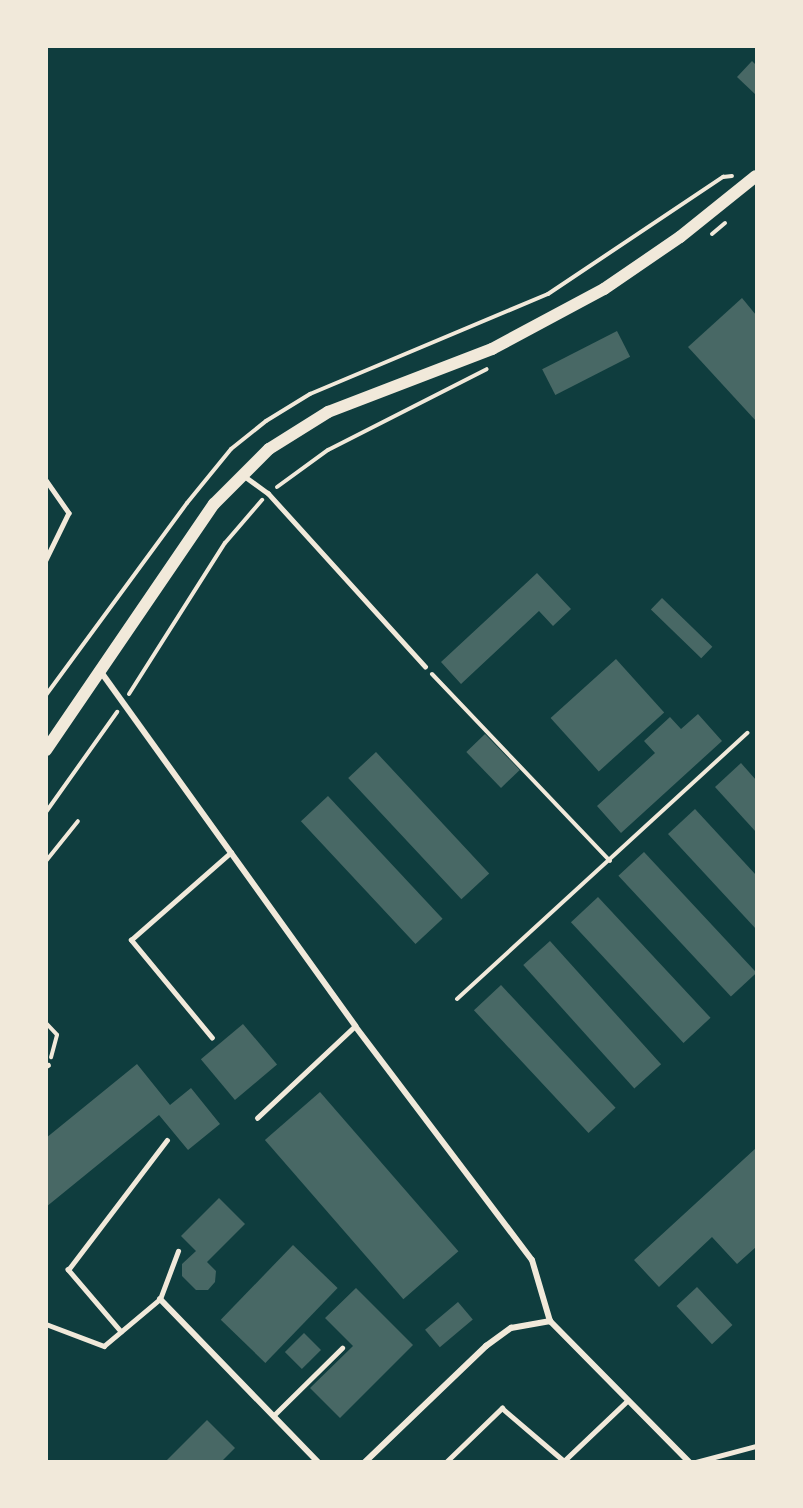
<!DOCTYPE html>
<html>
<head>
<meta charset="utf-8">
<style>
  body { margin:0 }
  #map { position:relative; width:803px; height:1508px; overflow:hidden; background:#0f3d3e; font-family:"Fira Sans Condensed",sans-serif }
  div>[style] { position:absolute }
  .building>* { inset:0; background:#486865; transform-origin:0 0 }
  .path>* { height:4px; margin:-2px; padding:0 2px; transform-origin:2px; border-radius:2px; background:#f1e9da }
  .service>* { height:4.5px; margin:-2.25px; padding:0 2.25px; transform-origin:2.25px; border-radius:2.25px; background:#f1e9da }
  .minor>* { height:6px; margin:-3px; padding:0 3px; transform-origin:3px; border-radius:3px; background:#f1e9da }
  .secondary>* { height:12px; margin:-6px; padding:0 6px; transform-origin:6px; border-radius:6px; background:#f1e9da }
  span { translate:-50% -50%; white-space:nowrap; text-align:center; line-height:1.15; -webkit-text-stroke:4.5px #f1e9da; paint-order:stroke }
  .frame { position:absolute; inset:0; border:48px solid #f1e9da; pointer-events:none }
</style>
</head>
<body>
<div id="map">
  <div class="building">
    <div style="clip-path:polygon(752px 61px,756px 65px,756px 95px,737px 77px)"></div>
    <div style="clip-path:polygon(742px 298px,756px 315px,756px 421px,688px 347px)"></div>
    <div style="left:617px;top:331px;width:29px;height:84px;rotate:63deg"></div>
    <div style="clip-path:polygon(537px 573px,571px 609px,553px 626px,539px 611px,461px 684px,441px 662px)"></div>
    <div style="left:662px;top:598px;width:70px;height:16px;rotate:44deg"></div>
    <div style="left:616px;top:659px;width:72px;height:88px;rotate:48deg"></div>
    <div style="clip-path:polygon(698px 714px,722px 741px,621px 833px,597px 806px,655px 753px,644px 741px,670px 717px,681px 729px)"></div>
    <div style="left:485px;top:734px;width:50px;height:26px;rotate:46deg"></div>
    <div style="left:376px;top:752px;width:166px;height:38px;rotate:47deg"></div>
    <div style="clip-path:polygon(741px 763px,756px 780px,756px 832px,715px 787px)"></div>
    <div style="left:328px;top:796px;width:168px;height:37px;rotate:47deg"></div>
    <div style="clip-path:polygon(695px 809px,756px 875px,756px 929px,668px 834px)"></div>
    <div style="left:644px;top:852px;width:165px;height:35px;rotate:47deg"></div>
    <div style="left:598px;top:897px;width:165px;height:37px;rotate:47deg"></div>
    <div style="left:550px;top:941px;width:166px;height:36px;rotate:48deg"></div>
    <div style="left:501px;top:985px;width:168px;height:37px;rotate:47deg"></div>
    <div style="left:243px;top:1024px;width:53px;height:55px;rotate:50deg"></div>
    <div style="clip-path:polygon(137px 1064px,170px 1105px,191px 1088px,220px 1124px,188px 1150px,159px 1115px,46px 1207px,46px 1138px)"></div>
    <div style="left:320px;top:1092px;width:211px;height:73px;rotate:49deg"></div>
    <div style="clip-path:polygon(756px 1148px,756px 1247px,737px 1264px,712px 1237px,659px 1287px,634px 1260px)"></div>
    <div style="clip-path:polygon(219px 1198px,245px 1224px,207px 1262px,216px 1271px,215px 1282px,208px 1290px,196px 1290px,182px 1276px,182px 1264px,196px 1251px,181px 1236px)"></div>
    <div style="left:293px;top:1245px;width:62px;height:104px;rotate:44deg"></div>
    <div style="left:697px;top:1287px;width:52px;height:28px;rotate:47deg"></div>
    <div style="clip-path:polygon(356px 1288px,413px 1345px,340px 1418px,310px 1388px,353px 1346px,325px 1318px)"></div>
    <div style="left:458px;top:1302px;width:23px;height:43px;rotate:50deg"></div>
    <div style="left:304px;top:1333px;width:24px;height:27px;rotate:45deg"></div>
    <div style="clip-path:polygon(207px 1420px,235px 1448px,221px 1462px,165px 1462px)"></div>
  </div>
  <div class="path">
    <div style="left:712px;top:234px;width:17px;rotate:-40deg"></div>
    <div style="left:277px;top:487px;width:63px;rotate:-36deg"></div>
    <div style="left:328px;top:450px;width:178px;rotate:-27deg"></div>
    <div style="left:432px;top:674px;width:258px;rotate:46.4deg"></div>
    <div style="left:129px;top:694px;width:179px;rotate:-57.6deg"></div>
    <div style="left:225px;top:543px;width:57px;rotate:-49.3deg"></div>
    <div style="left:46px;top:695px;width:238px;rotate:-53.7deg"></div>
    <div style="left:187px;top:503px;width:70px;rotate:-50.8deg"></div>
    <div style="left:231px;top:449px;width:45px;rotate:-38.7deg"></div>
    <div style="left:266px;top:421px;width:52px;rotate:-31.5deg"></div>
    <div style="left:310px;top:394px;width:258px;rotate:-22.8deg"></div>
    <div style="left:548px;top:294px;width:211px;rotate:-33.8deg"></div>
    <div style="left:723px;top:177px;width:9px;rotate:-6deg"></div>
    <div style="left:46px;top:812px;width:123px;rotate:-54.6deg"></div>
    <div style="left:46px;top:861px;width:51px;rotate:-51.3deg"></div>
    <div style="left:457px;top:999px;width:394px;rotate:-42.5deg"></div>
    <div style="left:46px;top:1023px;width:16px;rotate:47deg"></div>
    <div style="left:57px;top:1035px;width:23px;rotate:105deg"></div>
  </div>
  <div class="service">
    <div style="left:243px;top:475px;width:31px;rotate:36deg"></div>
    <div style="left:268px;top:493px;width:234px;rotate:47.8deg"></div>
    <div style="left:46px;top:480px;width:40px;rotate:55.1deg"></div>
    <div style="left:69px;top:513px;width:52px;rotate:116.1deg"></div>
    <div style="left:212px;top:1038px;width:127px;rotate:-129.6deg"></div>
    <div style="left:131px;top:940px;width:133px;rotate:-41.3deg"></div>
    <div style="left:46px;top:1066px;width:2px;rotate:-27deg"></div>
    <div style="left:257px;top:1118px;width:134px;rotate:-43.2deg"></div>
    <div style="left:46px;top:1324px;width:62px;rotate:20.8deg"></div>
    <div style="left:104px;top:1346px;width:73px;rotate:-40deg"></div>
    <div style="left:160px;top:1299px;width:51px;rotate:-69.4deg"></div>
    <div style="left:121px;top:1332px;width:82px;rotate:-130.5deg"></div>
    <div style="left:68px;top:1270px;width:163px;rotate:-52.7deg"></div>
    <div style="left:273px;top:1416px;width:97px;rotate:-44.6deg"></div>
    <div style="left:446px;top:1462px;width:78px;rotate:-44deg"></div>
    <div style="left:502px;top:1408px;width:82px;rotate:40.5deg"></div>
    <div style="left:564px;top:1461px;width:87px;rotate:-43.6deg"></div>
    <div style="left:696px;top:1462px;width:62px;rotate:-14.9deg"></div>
  </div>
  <div class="minor">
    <div style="left:101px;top:672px;width:436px;rotate:54.3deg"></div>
    <div style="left:355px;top:1026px;width:293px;rotate:52.9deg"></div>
    <div style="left:532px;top:1260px;width:64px;rotate:73.6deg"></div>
    <div style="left:550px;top:1321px;width:198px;rotate:45.4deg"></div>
    <div style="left:160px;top:1299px;width:227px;rotate:45.9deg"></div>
    <div style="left:365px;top:1462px;width:168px;rotate:-43.8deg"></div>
    <div style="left:486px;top:1346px;width:31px;rotate:-36deg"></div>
    <div style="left:511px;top:1328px;width:40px;rotate:-10deg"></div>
  </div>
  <div class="secondary">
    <div style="left:46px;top:750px;width:298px;rotate:-55.7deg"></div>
    <div style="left:214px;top:504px;width:78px;rotate:-45deg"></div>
    <div style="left:269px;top:449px;width:70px;rotate:-32.1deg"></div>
    <div style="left:328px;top:412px;width:176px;rotate:-21deg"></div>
    <div style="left:492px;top:349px;width:127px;rotate:-28.2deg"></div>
    <div style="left:604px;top:289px;width:92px;rotate:-34.4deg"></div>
    <div style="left:680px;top:237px;width:97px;rotate:-38.8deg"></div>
  </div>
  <div class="frame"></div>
</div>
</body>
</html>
